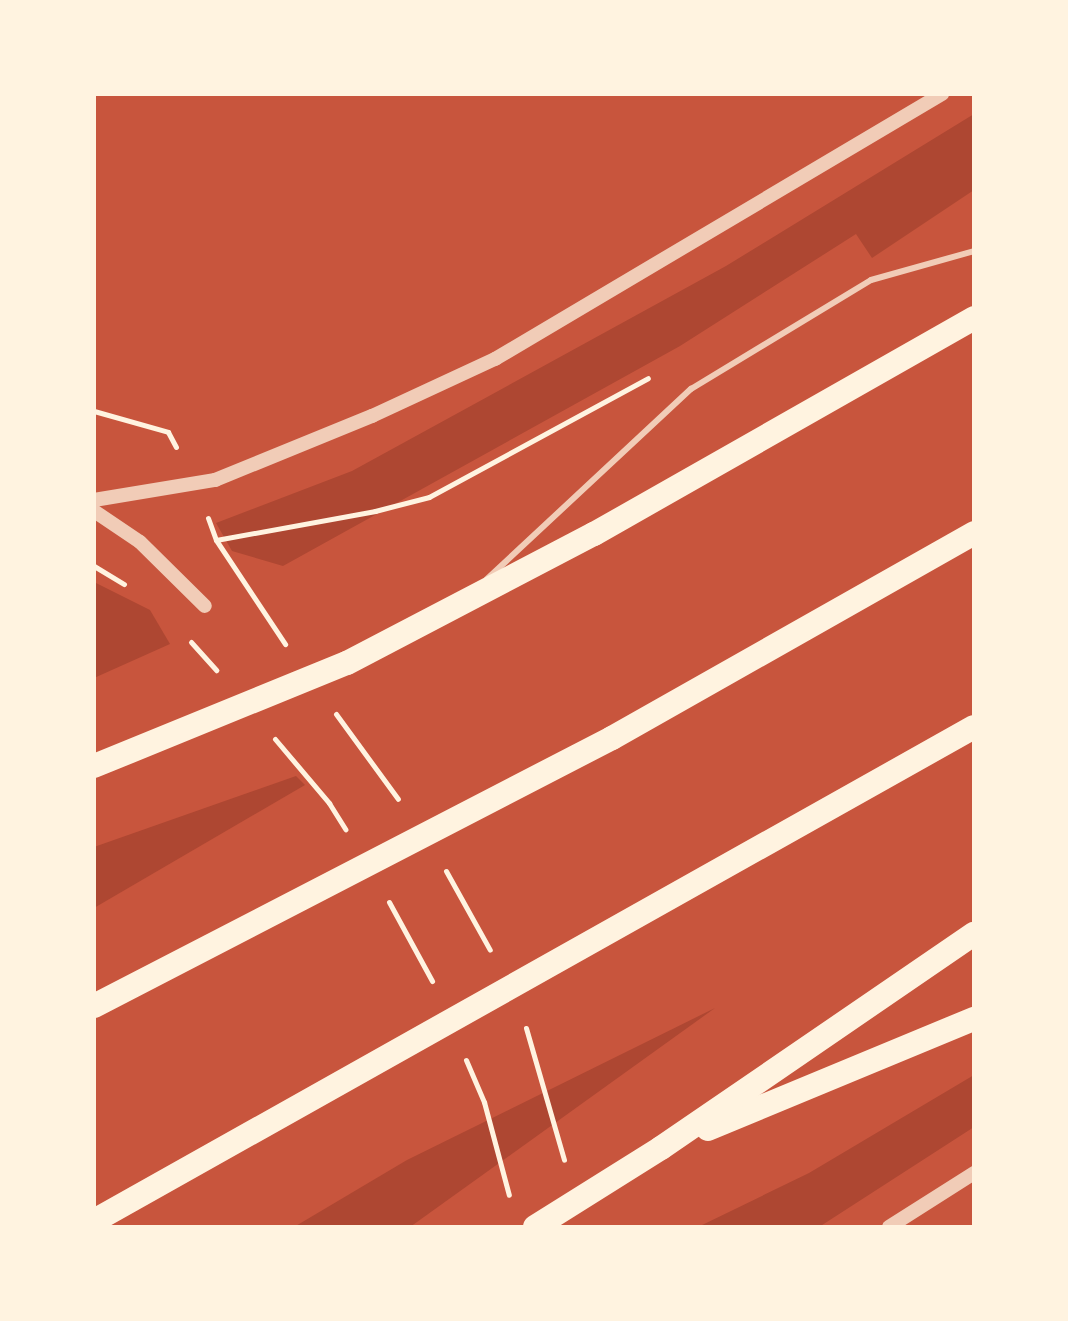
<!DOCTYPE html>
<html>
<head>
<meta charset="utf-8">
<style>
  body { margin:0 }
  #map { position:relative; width:1068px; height:1321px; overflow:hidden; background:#c8553d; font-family:"Varela Round",sans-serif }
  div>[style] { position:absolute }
  .green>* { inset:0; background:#ae4732 }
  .path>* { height:5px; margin:-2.5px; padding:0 2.5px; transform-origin:2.5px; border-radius:2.5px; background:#fff3e0 }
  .service>* { height:6px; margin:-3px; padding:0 3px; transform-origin:3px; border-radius:3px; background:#f1ccb7 }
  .tertiary>* { height:14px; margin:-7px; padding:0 7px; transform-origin:7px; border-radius:7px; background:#f1ccb7 }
  .motorway>* { height:24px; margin:-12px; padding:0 12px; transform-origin:12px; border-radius:12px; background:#fff3e0 }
  span { translate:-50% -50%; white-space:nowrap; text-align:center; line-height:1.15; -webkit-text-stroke:7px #fff3e0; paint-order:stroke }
  .frame { position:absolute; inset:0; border:96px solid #fff3e0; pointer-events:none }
</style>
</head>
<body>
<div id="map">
  <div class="green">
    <div style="clip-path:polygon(974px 114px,974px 190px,872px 258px,856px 234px,680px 346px,283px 566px,232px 551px,216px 523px,352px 471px,726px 266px)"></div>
    <div style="clip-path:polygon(94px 582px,150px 610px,170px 644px,94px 678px)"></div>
    <div style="clip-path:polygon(296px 776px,305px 785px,94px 908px,94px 847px)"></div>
    <div style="clip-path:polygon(715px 1008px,410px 1227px,294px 1227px,407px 1160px)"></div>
    <div style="clip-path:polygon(974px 1075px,974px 1127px,819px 1227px,698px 1227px,809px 1173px)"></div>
  </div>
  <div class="path">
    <div style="left:94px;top:411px;width:77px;rotate:15.8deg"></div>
    <div style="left:168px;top:432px;width:17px;rotate:62deg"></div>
    <div style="left:208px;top:518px;width:23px;rotate:70deg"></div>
    <div style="left:216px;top:540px;width:162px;rotate:-10.3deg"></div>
    <div style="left:375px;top:511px;width:56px;rotate:-14.5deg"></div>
    <div style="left:429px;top:497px;width:249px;rotate:-28.5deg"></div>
    <div style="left:216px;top:540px;width:125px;rotate:56.4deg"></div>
    <div style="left:94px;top:566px;width:35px;rotate:31deg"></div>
    <div style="left:191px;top:642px;width:38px;rotate:48deg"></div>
    <div style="left:336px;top:714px;width:105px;rotate:53.9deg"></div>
    <div style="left:275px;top:739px;width:84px;rotate:49.8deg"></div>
    <div style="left:329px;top:803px;width:31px;rotate:58deg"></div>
    <div style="left:446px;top:871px;width:90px;rotate:60.9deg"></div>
    <div style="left:389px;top:902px;width:90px;rotate:61.4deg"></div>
    <div style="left:526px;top:1028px;width:137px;rotate:73.9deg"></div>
    <div style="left:466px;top:1060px;width:46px;rotate:66.8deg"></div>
    <div style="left:484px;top:1102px;width:96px;rotate:75deg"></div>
  </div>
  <div class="service">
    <div style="left:487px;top:579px;width:279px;rotate:-43deg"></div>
    <div style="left:691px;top:389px;width:210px;rotate:-31.2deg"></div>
    <div style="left:871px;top:280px;width:107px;rotate:-15.7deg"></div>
  </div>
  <div class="tertiary">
    <div style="left:94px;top:500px;width:123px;rotate:-9.4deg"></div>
    <div style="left:215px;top:480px;width:170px;rotate:-22.2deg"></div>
    <div style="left:372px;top:416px;width:136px;rotate:-24.9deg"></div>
    <div style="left:495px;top:359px;width:520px;rotate:-30.66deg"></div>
    <div style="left:94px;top:511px;width:55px;rotate:34deg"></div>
    <div style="left:140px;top:542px;width:91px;rotate:44.6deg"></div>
    <div style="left:889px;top:1227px;width:101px;rotate:-32.4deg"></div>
  </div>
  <div class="motorway">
    <div style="left:94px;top:766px;width:273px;rotate:-22.2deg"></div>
    <div style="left:347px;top:663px;width:279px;rotate:-27.6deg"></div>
    <div style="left:594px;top:534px;width:437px;rotate:-29.6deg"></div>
    <div style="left:94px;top:1006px;width:583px;rotate:-27.36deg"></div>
    <div style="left:612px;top:738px;width:416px;rotate:-29.5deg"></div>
    <div style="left:708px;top:1129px;width:288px;rotate:-22.5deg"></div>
    <div style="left:94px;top:1221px;width:1009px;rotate:-29.31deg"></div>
    <div style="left:535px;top:1227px;width:149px;rotate:-32.1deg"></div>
    <div style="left:661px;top:1148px;width:379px;rotate:-34.4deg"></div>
  </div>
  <div class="frame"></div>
</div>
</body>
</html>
